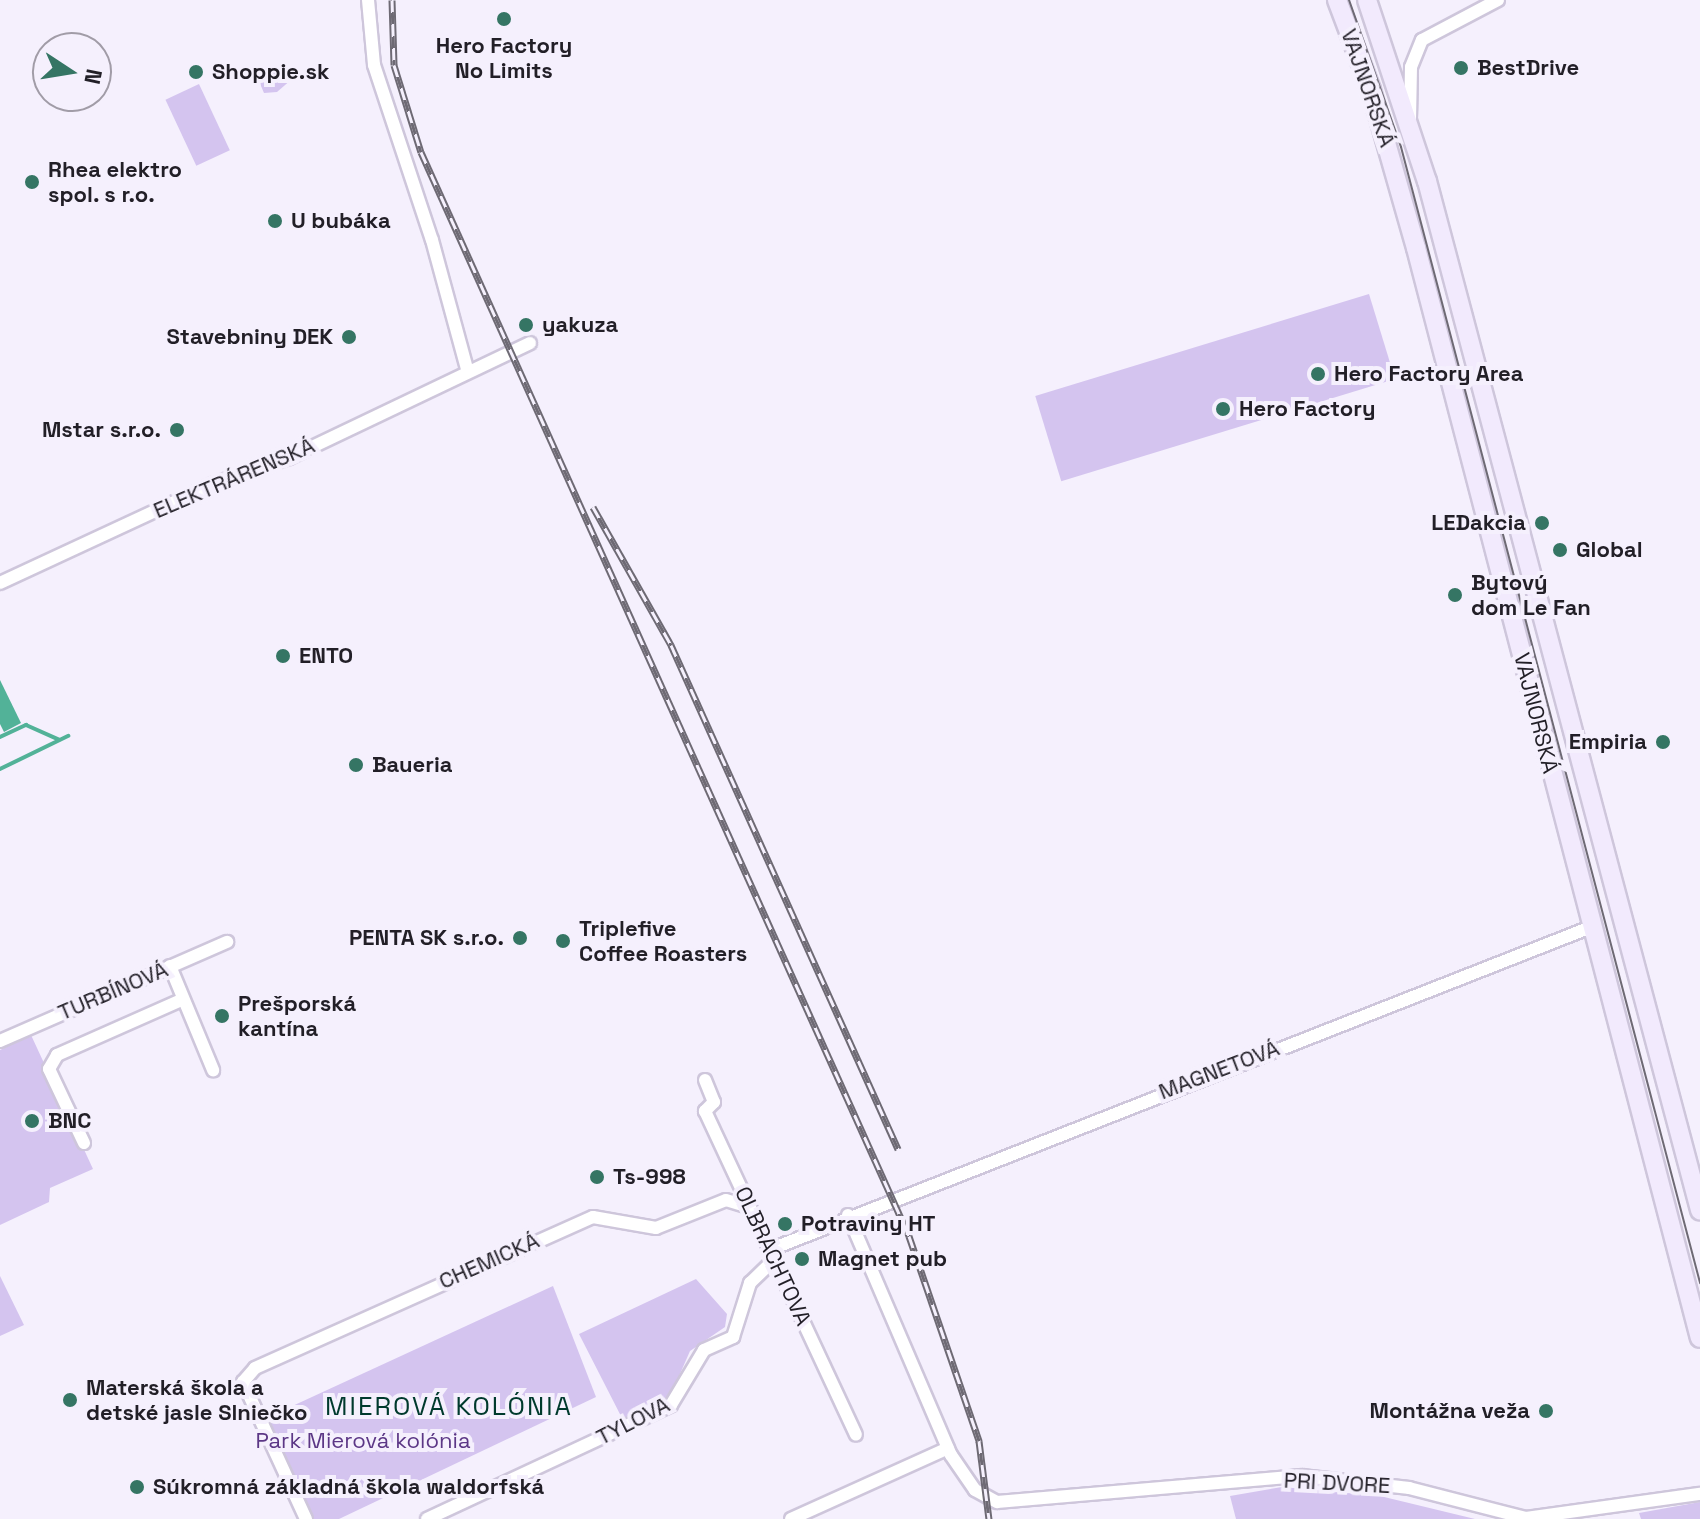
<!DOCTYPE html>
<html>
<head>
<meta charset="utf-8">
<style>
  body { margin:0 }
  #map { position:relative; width:1700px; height:1519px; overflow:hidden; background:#f5f0fd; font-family:"Space Grotesk",sans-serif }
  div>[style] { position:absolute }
  .green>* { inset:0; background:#d4c4ef; transform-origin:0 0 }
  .water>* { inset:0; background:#52b298 }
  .stream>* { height:4px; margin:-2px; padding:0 2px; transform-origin:2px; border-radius:2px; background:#52b298 }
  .roads { filter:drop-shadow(2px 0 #cec6db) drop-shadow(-2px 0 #cec6db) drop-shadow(0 2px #cec6db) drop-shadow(0 -2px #cec6db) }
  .minor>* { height:12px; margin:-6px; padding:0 6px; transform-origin:6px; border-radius:6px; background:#fff }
  .secondary>* { height:18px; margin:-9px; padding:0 9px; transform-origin:9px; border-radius:9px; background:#f2eafd }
  .tram>* { height:2px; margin:-1px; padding:0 1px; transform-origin:1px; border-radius:1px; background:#6e6a74 }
  .rail>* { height:7px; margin-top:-3.5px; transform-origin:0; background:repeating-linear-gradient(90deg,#f5f0fd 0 12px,#6e6a74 0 24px); box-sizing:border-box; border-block:2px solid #6e6a74 }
  .dots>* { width:22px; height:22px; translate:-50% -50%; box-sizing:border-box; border:4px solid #f5f0fd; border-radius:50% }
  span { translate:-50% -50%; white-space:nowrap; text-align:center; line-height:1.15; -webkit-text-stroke:8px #f5f0fd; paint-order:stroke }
  .poi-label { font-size:22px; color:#221f27; font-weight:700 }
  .left { translate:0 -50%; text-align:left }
  .right { translate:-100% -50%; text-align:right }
  .street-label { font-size:22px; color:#221f27 }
  .park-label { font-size:22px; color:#5c3786 }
  .quarter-label { font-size:26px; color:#003a2d; letter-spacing:2px }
  .north { position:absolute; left:32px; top:32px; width:80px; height:80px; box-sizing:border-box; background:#f5f0fd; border:2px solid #a19ca7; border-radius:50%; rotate:102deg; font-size:22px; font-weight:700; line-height:32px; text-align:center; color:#221f27 }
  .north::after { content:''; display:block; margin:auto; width:28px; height:36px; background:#357564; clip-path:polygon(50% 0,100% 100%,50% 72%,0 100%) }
</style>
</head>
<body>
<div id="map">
  <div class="green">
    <div style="clip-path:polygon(273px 69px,289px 70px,292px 79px,277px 92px,264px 93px,258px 79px)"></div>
    <div style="left:199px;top:84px;width:73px;height:37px;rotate:65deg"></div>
    <div style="left:1369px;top:294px;width:89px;height:349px;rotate:73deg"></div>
    <div style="clip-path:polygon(31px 1035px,93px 1169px,50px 1188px,49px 1202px,0 1225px,0 1050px)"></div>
    <div style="clip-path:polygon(0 1276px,24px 1325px,0 1336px)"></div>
    <div style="clip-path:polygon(696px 1279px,727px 1314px,725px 1327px,690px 1351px,669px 1399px,624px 1422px,579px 1334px)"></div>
    <div style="clip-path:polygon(553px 1286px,596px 1397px,339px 1519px,306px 1519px,262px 1420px)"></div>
    <div style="clip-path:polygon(1282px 1487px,1380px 1496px,1475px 1519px,1236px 1519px,1230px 1496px)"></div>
    <div style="clip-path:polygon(1700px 1502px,1700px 1519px,1641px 1519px,1639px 1513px)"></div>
  </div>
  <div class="water">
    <div style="clip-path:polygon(0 680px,21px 723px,4px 732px,0 724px)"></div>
  </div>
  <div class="stream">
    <div style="left:0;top:737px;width:29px;rotate:-25deg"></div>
    <div style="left:26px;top:725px;width:36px;rotate:24deg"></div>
    <div style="left:0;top:769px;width:76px;rotate:-25.9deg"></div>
  </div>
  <div class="roads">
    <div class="minor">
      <div style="left:368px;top:0;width:65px;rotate:84.7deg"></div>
      <div style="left:374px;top:65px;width:184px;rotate:71.7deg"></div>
      <div style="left:432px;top:240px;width:134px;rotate:74.8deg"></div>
      <div style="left:1410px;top:119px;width:52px;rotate:-88.9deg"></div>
      <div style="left:1411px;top:67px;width:29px;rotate:-68deg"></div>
      <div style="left:1422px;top:40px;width:86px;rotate:-27.8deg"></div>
      <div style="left:0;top:583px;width:235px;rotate:-24.9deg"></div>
      <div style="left:213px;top:484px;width:80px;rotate:-18.9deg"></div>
      <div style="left:289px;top:458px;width:267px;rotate:-25.5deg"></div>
      <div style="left:170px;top:966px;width:113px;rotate:67.5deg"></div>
      <div style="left:0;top:1041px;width:248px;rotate:-23.6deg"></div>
      <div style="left:705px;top:1080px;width:24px;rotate:68deg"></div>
      <div style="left:714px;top:1102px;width:13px;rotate:135deg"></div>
      <div style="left:705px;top:1111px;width:357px;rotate:65deg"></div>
      <div style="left:84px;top:1143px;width:82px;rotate:-115.3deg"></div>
      <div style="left:49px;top:1069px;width:16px;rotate:-60deg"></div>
      <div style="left:57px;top:1055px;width:136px;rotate:-23.9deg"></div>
      <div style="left:848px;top:1215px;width:261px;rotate:66.8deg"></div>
      <div style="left:951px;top:1455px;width:42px;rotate:55.6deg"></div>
      <div style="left:975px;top:1490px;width:25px;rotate:29deg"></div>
      <div style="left:997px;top:1502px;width:306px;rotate:-4.9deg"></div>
      <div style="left:1302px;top:1476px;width:108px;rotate:6.4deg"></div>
      <div style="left:1409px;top:1488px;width:121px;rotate:14.4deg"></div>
      <div style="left:1526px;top:1518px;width:176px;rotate:-7.9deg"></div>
      <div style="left:769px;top:1250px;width:883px;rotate:-21.45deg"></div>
      <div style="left:306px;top:1519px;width:151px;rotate:-114.7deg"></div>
      <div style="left:243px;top:1382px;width:18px;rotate:-49deg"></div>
      <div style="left:255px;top:1368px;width:370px;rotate:-24.1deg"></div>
      <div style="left:593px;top:1217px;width:64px;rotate:9.9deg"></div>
      <div style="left:656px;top:1228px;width:75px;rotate:-21.8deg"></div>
      <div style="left:726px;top:1200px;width:24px;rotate:17deg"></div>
      <div style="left:427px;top:1519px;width:269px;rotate:-25deg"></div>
      <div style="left:671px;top:1405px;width:64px;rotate:-59deg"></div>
      <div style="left:704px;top:1350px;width:32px;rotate:-24deg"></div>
      <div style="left:733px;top:1337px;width:57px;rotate:-72.5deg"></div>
      <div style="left:750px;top:1283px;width:33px;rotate:-44deg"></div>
      <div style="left:791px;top:1519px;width:172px;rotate:-24.3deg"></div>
    </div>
    <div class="secondary">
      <div style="left:1337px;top:0;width:96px;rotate:69.3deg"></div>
      <div style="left:1371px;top:90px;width:164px;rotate:74.1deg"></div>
      <div style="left:1416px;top:248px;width:1126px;rotate:75.4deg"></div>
      <div style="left:1367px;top:0;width:191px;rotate:71.7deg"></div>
      <div style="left:1427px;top:181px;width:1065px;rotate:75.14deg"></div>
    </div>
  </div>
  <div class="tram">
    <div style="left:1349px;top:0;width:156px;rotate:70.5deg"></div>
    <div style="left:1401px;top:147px;width:1175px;rotate:75.25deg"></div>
  </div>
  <div class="rail">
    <div style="left:392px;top:0;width:65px;rotate:88.2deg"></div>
    <div style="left:394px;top:65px;width:91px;rotate:72.8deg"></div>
    <div style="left:421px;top:152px;width:1189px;rotate:65.76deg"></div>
    <div style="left:909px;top:1236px;width:217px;rotate:71.1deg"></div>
    <div style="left:979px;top:1441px;width:79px;rotate:82.7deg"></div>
    <div style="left:593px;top:507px;width:159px;rotate:60.5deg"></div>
    <div style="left:671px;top:645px;width:553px;rotate:65.75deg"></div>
  </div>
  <div class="dots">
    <div style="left:504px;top:19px;background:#357564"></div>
    <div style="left:1461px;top:68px;background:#357564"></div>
    <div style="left:196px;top:72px;background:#357564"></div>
    <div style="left:32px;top:182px;background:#357564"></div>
    <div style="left:275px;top:221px;background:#357564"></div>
    <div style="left:526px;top:325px;background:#357564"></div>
    <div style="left:349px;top:337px;background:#357564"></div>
    <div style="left:1318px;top:374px;background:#357564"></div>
    <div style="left:1223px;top:409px;background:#357564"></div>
    <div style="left:177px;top:430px;background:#357564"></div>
    <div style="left:1542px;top:523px;background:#357564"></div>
    <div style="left:1560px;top:550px;background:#357564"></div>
    <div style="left:1455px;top:595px;background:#357564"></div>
    <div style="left:283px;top:656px;background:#357564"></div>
    <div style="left:1663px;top:742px;background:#357564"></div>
    <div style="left:356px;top:765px;background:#357564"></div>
    <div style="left:520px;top:938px;background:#357564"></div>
    <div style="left:563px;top:941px;background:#357564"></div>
    <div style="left:222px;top:1016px;background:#357564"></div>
    <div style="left:32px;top:1121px;background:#357564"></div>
    <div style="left:597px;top:1177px;background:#357564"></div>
    <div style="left:785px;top:1224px;background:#357564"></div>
    <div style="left:802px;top:1259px;background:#357564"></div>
    <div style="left:70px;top:1400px;background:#357564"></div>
    <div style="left:1546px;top:1411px;background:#357564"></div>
    <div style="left:137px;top:1487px;background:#357564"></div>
  </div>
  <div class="poi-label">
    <span style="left:504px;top:58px">Hero Factory<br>No Limits</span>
    <span class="left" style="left:1477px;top:68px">BestDrive</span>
    <span class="left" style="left:212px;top:72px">Shoppie.sk</span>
    <span class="left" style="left:48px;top:182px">Rhea elektro<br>spol. s r.o.</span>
    <span class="left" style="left:291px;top:221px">U bubáka</span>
    <span class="left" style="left:542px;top:325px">yakuza</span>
    <span class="right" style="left:333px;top:337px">Stavebniny DEK</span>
    <span class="left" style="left:1334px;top:374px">Hero Factory Area</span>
    <span class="left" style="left:1239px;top:409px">Hero Factory</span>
    <span class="right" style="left:161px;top:430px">Mstar s.r.o.</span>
    <span class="right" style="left:1526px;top:523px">LEDakcia</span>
    <span class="left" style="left:1576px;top:550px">Global</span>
    <span class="left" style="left:1471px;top:595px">Bytový<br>dom Le Fan</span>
    <span class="left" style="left:299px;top:656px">ENTO</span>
    <span class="right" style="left:1647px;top:742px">Empiria</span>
    <span class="left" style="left:372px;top:765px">Baueria</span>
    <span class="left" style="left:579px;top:941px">Triplefive<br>Coffee Roasters</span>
    <span class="right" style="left:504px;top:938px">PENTA SK s.r.o.</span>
    <span class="left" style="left:238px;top:1016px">Prešporská<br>kantína</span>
    <span class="left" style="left:48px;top:1121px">BNC</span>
    <span class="left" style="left:613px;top:1177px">Ts-998</span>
    <span class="left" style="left:801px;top:1224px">Potraviny HT</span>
    <span class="left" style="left:818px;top:1259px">Magnet pub</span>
    <span class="left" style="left:86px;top:1400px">Materská škola a<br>detské jasle Slniečko</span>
    <span class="right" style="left:1530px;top:1411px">Montážna veža</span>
    <span class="left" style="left:153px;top:1487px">Súkromná základná škola waldorfská</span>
  </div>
  <div class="street-label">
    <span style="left:1368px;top:88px;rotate:71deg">VAJNORSKÁ</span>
    <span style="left:234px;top:478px;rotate:-23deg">ELEKTRÁRENSKÁ</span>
    <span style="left:1536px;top:713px;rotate:76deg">VAJNORSKÁ</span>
    <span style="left:113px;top:991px;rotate:-23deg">TURBÍNOVÁ</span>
    <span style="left:1219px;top:1070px;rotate:-21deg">MAGNETOVÁ</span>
    <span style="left:773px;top:1256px;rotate:65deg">OLBRACHTOVA</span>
    <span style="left:489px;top:1261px;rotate:-24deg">CHEMICKÁ</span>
    <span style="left:633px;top:1421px;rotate:-27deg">TYLOVA</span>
    <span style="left:1337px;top:1483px;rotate:3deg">PRI DVORE</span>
  </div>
  <div class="park-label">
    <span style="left:363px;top:1441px">Park Mierová kolónia</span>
  </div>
  <div class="quarter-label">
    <span style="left:449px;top:1407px">MIEROVÁ KOLÓNIA</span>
  </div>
  <div class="north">N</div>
</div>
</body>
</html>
